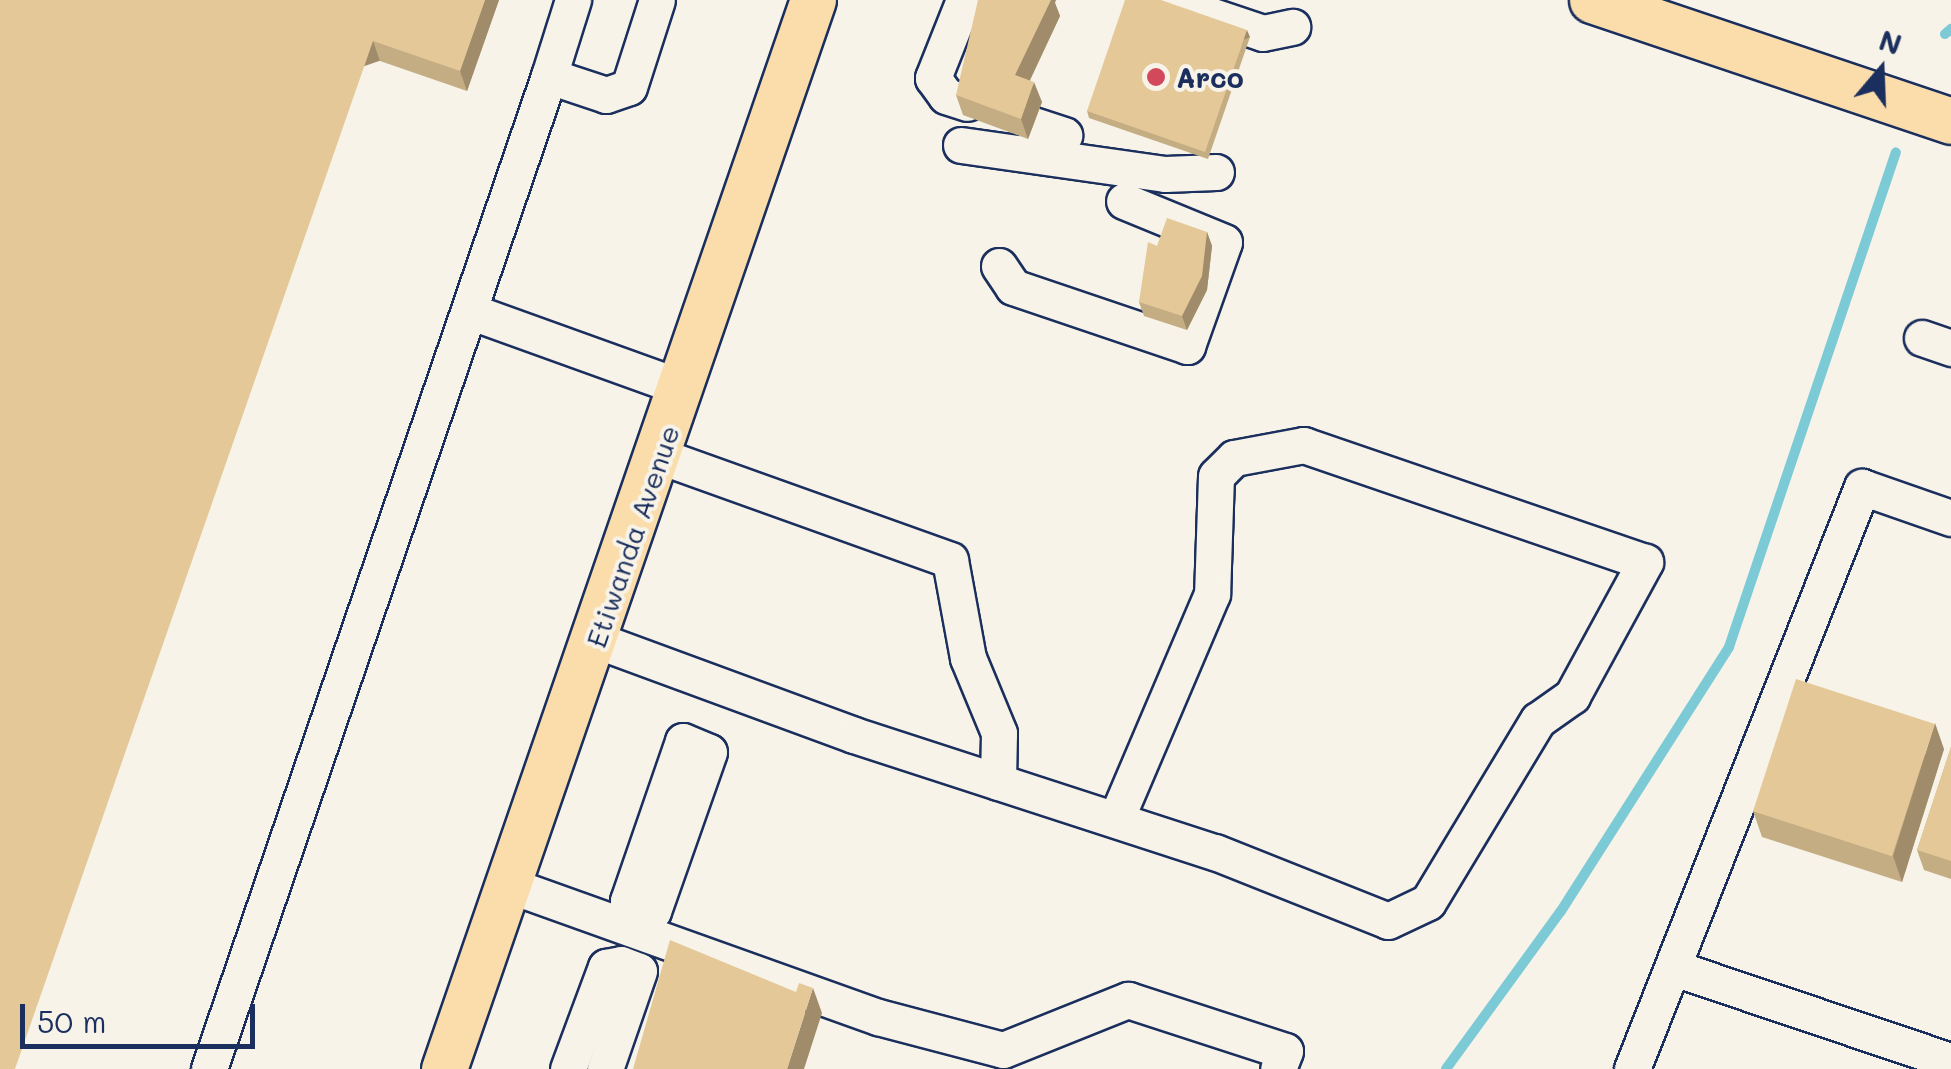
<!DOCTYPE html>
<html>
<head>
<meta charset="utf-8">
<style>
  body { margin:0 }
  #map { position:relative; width:1951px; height:1069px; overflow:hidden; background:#f7f3e8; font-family:Mali,sans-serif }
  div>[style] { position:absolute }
  .stream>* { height:10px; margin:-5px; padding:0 5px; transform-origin:5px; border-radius:5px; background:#7bcad6 }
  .roads { filter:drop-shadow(2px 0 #1b2f5e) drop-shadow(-2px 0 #1b2f5e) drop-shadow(0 2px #1b2f5e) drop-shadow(0 -2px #1b2f5e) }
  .minor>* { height:35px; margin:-17.5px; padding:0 17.5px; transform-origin:17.5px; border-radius:17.5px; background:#f7f3e8 }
  .major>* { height:45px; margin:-22.5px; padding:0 22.5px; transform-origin:22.5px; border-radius:22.5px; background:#faddab }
  .wall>* { inset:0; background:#c4ac83 }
  .shaded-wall>* { inset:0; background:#a08c6a; transform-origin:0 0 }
  .building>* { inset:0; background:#e4c898; transform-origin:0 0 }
  .dots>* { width:28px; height:28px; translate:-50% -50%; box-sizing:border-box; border:5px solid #f7f3e8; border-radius:50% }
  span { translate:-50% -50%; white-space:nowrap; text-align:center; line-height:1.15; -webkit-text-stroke:8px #f7f3e8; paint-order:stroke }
  .poi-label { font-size:28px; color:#1b2f5e; font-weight:700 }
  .left { translate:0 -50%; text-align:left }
  .street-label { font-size:28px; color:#1b2f5e }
  .north { position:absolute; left:1831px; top:20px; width:100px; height:100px; -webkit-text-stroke:8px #f7f3e8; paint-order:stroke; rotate:19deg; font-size:28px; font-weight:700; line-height:40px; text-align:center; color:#1b2f5e }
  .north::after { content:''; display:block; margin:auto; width:35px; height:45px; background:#1b2f5e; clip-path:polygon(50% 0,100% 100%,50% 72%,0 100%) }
  .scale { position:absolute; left:20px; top:1004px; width:235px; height:45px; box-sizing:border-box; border:5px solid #1b2f5e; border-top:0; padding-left:12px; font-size:30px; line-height:35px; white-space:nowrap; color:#1b2f5e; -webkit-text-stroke:8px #f7f3e8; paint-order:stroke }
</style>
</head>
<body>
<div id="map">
  <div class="stream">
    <div style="left:1945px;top:34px;width:8px;rotate:-40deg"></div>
    <div style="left:1446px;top:1069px;width:195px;rotate:-54deg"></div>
    <div style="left:1561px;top:911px;width:313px;rotate:-57.5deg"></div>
    <div style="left:1729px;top:647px;width:522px;rotate:-71.36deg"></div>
  </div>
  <div class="roads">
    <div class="minor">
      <div style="left:964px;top:0;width:84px;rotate:111.7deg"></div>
      <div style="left:933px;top:78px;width:22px;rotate:54deg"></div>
      <div style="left:946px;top:96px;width:22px;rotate:18deg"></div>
      <div style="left:1165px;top:0;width:103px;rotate:18.6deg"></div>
      <div style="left:1263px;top:33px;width:30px;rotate:-12deg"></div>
      <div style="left:549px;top:76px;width:80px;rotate:-72.5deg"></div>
      <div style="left:1033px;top:125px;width:33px;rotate:18deg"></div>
      <div style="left:961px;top:145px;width:206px;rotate:8.1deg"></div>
      <div style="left:1165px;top:174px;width:51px;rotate:-2.2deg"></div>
      <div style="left:999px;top:266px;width:25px;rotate:56deg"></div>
      <div style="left:1013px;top:287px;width:184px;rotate:18.7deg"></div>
      <div style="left:1187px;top:346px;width:110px;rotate:-70.4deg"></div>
      <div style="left:1224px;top:242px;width:108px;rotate:-157.7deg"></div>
      <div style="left:469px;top:311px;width:227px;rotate:19.8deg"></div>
      <div style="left:1922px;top:338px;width:31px;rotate:19deg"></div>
      <div style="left:660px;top:456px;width:308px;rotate:19.7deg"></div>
      <div style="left:950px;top:560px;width:100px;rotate:79.6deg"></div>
      <div style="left:968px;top:658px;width:81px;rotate:67.5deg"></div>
      <div style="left:999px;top:733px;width:49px;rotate:91.2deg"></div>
      <div style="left:596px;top:640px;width:275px;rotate:20.2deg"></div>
      <div style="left:854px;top:735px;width:379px;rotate:18deg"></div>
      <div style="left:1215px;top:852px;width:186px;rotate:21.7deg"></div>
      <div style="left:1388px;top:921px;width:44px;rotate:-25.4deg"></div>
      <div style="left:1428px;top:902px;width:213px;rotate:-58.9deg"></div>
      <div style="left:1538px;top:720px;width:42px;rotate:-35.2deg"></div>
      <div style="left:1572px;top:696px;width:153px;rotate:-61.4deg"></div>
      <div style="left:1645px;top:562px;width:361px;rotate:-161.1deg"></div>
      <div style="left:1304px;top:445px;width:71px;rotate:169.5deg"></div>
      <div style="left:1234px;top:458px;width:25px;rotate:135deg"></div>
      <div style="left:1216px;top:476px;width:118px;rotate:91.9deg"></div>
      <div style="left:1212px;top:594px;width:245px;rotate:113.1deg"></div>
      <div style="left:683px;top:741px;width:28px;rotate:23deg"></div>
      <div style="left:709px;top:752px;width:169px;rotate:109.4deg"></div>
      <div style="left:653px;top:911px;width:27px;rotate:-158deg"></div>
      <div style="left:628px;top:901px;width:169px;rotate:-71deg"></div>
      <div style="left:509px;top:885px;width:392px;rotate:19.7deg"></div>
      <div style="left:878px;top:1017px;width:129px;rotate:14.8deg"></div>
      <div style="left:1003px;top:1050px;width:135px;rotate:-21.8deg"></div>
      <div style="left:1128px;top:1000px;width:165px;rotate:18deg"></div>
      <div style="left:1285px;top:1051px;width:19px;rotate:111deg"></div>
      <div style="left:1677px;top:969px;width:289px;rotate:18.6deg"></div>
      <div style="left:209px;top:1069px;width:1050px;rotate:-71.1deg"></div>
      <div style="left:549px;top:76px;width:60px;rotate:18.4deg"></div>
      <div style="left:606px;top:95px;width:24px;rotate:-19deg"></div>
      <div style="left:629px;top:87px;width:91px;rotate:-72.2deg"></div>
      <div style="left:568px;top:1069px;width:109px;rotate:-69.6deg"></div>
      <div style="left:606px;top:967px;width:15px;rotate:-11deg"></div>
      <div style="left:621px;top:964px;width:19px;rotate:21deg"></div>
      <div style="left:639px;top:971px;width:104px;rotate:109.1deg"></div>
      <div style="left:1632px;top:1069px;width:626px;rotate:-68.44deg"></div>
      <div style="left:1862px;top:487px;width:94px;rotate:19.2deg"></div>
    </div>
    <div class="major">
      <div style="left:1592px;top:0;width:379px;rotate:18.6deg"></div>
      <div style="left:444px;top:1069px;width:1131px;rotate:-70.96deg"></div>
    </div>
  </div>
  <div class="wall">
    <div style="clip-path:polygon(0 0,499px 0,467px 91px,380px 61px)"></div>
    <div style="clip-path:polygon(1055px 3px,1060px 16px,1030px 80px,1042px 102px,1028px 139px,963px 115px,956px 95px)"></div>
    <div style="clip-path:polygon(1250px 37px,1208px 159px,1089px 118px,1087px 111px)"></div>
    <div style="clip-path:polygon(1207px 232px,1212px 246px,1207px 290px,1187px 330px,1144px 316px,1139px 302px,1157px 246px)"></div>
    <div style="clip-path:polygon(1951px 747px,1951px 879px,1924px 870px,1917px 850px)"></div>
    <div style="clip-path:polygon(1944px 749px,1902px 882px,1762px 837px,1753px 811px)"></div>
  </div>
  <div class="shaded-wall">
    <div style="clip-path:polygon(485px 0,499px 0,467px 91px,460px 71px)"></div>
    <div style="clip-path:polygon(1046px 0,1056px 0,1055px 3px,1060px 16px,1023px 95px,1015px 75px)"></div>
    <div style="left:1247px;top:30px;width:8px;height:129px;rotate:67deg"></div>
    <div style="left:373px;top:41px;width:21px;height:1089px;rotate:71deg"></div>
    <div style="clip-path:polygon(1034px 82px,1042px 102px,1028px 139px,1021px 119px)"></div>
    <div style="clip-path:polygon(1207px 232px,1212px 246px,1207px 290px,1187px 330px,1182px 316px)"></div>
    <div style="clip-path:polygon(1935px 723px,1944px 749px,1902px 882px,1893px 856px)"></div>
    <div style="clip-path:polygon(813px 988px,822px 1013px,804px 1069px,787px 1069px)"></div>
  </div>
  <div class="building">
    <div style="clip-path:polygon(0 0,485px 0,460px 71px,373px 41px,15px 1069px,0 1069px)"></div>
    <div style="clip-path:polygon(978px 0,1051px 0,1015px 75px,1034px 82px,1021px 119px,956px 95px)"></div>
    <div style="clip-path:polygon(1125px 0,1161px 0,1247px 30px,1205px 152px,1087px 111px)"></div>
    <div style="clip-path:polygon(1167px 218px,1207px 232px,1202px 276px,1182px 316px,1139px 302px,1148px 242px,1157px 246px)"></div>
    <div style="left:1796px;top:679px;width:146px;height:139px;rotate:18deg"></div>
    <div style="clip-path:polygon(1951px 747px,1951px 861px,1917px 850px)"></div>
    <div style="clip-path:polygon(670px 940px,796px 992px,799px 983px,813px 988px,787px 1069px,633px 1069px)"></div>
  </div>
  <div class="dots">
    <div style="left:1156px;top:77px;background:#d1495b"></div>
  </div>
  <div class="poi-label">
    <span class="left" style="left:1176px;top:77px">Arco</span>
  </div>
  <div class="street-label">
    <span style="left:632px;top:536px;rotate:-71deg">Etiwanda Avenue</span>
  </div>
  <div class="north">N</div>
  <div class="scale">50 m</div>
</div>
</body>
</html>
